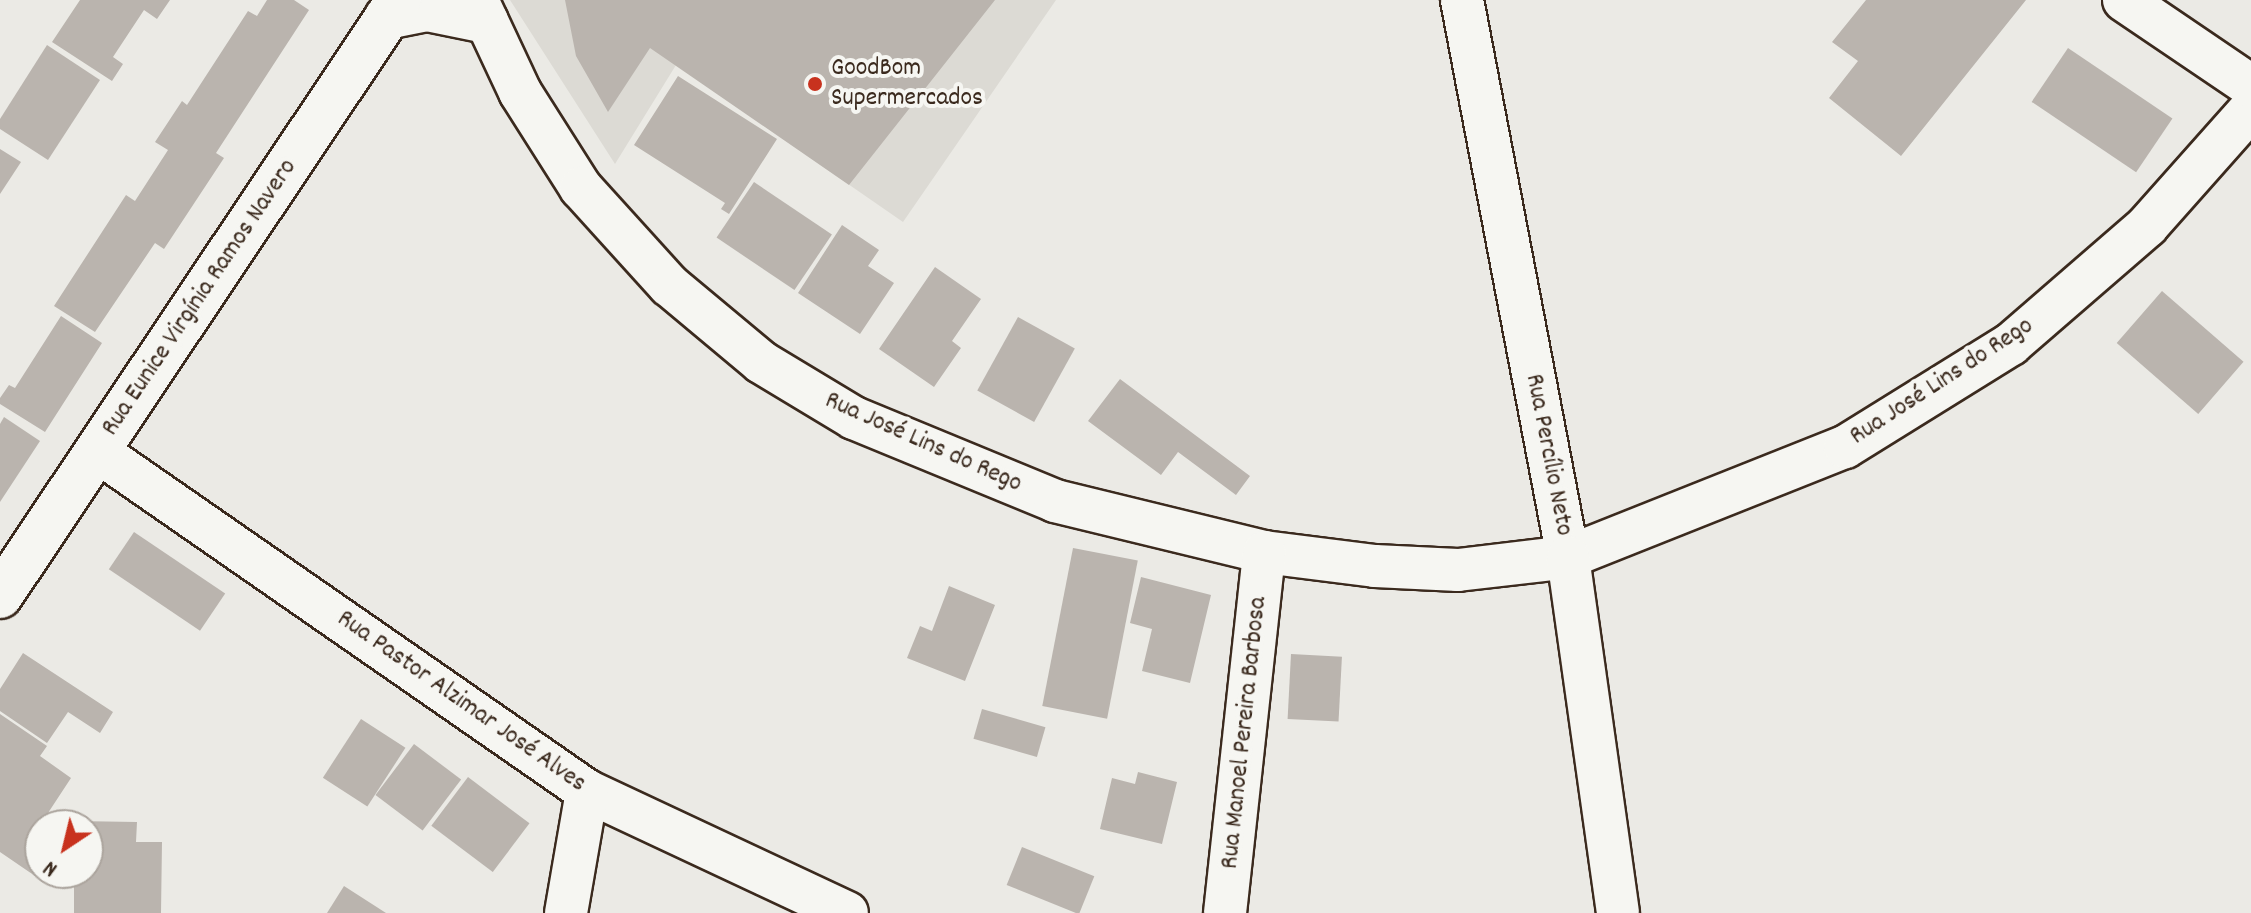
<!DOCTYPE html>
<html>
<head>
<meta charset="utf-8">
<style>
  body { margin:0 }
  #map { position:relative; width:2251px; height:913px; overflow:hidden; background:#ebeae5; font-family:Dekko,sans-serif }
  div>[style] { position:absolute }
  .built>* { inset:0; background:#dcdad4 }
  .building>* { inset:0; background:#bab4ae; transform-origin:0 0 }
  .roads { filter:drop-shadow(2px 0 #3b2a1e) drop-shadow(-2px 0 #3b2a1e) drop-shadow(0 2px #3b2a1e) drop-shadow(0 -2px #3b2a1e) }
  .minor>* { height:42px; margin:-21px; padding:0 21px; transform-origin:21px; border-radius:21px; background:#f6f6f2 }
  .major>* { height:44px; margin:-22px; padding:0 22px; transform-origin:22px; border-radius:22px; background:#f6f6f2 }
  .dots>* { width:22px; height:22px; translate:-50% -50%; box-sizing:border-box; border:4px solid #f6f6f2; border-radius:50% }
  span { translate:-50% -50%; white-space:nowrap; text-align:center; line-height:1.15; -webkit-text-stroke:8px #f6f6f2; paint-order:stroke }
  .poi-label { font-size:26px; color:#3b2a1e }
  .left { translate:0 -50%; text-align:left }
  .street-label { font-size:26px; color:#3b2a1e }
  .north { position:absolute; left:24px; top:809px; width:80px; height:80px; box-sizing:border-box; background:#f6f6f2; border:2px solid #aba49d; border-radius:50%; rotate:215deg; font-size:22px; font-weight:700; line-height:32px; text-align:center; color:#3b2a1e }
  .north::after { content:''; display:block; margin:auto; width:28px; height:36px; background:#c8321e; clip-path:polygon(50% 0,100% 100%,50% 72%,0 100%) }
</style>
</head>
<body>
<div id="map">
  <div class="built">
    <div style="clip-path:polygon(510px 0,1056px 0,903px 222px,676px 65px,615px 164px)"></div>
  </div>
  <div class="building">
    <div style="clip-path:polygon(80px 0,170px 0,157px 19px,144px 10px,113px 57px,123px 64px,112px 81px,52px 42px)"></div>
    <div style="clip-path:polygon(267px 0,294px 0,309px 10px,216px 153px,224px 158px,164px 249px,155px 243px,95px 332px,54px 306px,126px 195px,135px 201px,168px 150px,155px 142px,182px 101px,187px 105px,248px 11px,257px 16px)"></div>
    <div style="clip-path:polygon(565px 0,995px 0,849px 185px,650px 48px,608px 112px,576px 56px)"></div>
    <div style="clip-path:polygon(1866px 0,2026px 0,1901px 156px,1829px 98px,1858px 61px,1832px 42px)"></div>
    <div style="clip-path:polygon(47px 45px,100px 80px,48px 160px,0 129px,0 119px)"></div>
    <div style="left:2068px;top:48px;width:126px;height:65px;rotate:34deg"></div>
    <div style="clip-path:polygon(678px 76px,777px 139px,729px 214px,721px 209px,725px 203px,634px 145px)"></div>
    <div style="clip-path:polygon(0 149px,21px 162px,0 194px)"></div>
    <div style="left:754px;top:182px;width:94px;height:67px;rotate:34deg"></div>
    <div style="clip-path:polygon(842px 225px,879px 250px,868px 266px,894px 283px,860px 334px,798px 293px)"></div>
    <div style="clip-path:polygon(935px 267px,981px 299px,952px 341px,961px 348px,934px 387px,879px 349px)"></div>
    <div style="left:2162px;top:291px;width:108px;height:69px;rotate:41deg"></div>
    <div style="clip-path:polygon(61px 316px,102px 343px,45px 432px,0 404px,0 398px,9px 385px,15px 388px)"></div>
    <div style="left:1018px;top:317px;width:65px;height:84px;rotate:29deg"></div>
    <div style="clip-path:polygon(1120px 379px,1250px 476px,1236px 495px,1178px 452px,1161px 475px,1088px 421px)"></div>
    <div style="clip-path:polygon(4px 417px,40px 441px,0 502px,0 424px)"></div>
    <div style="left:134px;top:532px;width:110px;height:45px;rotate:34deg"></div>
    <div style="left:1073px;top:548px;width:66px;height:161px;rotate:11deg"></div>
    <div style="clip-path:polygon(1141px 577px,1211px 595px,1190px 683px,1142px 671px,1152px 629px,1130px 623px)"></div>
    <div style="clip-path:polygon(949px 586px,995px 605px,965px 681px,907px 658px,920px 626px,932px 631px)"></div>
    <div style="clip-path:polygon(23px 653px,113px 712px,100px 733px,68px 712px,47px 743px,0 711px,0 689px)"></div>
    <div style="left:1291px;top:654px;width:51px;height:65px;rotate:3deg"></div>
    <div style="left:982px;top:709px;width:66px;height:31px;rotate:16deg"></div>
    <div style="clip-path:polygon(0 714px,47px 746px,40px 756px,71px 778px,48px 813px,66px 825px,40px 825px,38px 878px,0 852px)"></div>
    <div style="left:361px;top:719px;width:53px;height:70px;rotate:33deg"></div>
    <div style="left:414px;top:744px;width:59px;height:64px;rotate:37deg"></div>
    <div style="clip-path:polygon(1138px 772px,1177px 782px,1162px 844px,1100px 829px,1112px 778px,1135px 784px)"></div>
    <div style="left:468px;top:777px;width:77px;height:61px;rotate:37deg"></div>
    <div style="clip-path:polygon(75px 821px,137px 822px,136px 842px,162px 842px,161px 913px,74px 913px,74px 873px,88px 873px,88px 825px)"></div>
    <div style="left:1022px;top:847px;width:78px;height:41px;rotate:22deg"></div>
    <div style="clip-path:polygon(344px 886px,386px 913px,327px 913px)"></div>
  </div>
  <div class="roads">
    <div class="minor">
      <div style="left:477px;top:0;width:102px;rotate:64.9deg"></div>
      <div style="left:520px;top:92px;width:114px;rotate:57.6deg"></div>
      <div style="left:581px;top:188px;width:131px;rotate:47.8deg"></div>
      <div style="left:669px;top:285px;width:120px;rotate:39.9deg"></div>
      <div style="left:761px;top:362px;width:109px;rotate:31.1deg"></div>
      <div style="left:854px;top:418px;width:217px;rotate:22.4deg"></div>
      <div style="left:1055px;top:501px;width:215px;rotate:13.7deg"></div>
      <div style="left:1264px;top:552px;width:112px;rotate:7.2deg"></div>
      <div style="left:1375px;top:566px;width:83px;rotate:2.8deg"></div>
      <div style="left:1458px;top:570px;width:111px;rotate:-6.7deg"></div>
      <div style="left:1568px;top:557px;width:298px;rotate:-21.7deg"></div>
      <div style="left:1845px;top:447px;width:195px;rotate:-31.8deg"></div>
      <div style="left:2011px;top:344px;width:180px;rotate:-40.9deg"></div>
      <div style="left:2147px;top:226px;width:157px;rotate:-48.4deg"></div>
      <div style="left:1462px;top:0;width:567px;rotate:79.23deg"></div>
      <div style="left:1568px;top:557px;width:359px;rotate:82deg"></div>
      <div style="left:2124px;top:0;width:153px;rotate:34.1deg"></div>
      <div style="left:97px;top:451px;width:596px;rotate:34.76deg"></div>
      <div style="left:587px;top:791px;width:287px;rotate:25.1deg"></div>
      <div style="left:566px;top:913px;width:124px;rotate:-80.2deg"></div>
      <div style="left:1225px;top:913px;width:363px;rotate:-83.8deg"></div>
    </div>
    <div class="major">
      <div style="left:387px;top:17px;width:41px;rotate:-11.3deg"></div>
      <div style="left:427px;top:9px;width:60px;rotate:11.5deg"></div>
      <div style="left:0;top:596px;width:717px;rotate:-56.2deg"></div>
    </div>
  </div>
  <div class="dots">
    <div style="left:815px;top:84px;background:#c8321e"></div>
  </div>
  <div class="poi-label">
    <span class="left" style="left:831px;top:84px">GoodBom<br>Supermercados</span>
  </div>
  <div class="street-label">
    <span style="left:200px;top:298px;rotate:-56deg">Rua Eunice Virgínia Ramos Navero</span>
    <span style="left:1942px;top:382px;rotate:-33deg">Rua José Lins do Rego</span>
    <span style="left:923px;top:443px;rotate:24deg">Rua José Lins do Rego</span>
    <span style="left:1548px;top:455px;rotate:79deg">Rua Percílio Neto</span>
    <span style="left:461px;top:702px;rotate:35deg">Rua Pastor Alzimar José Alves</span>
    <span style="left:1245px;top:733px;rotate:-84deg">Rua Manoel Pereira Barbosa</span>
  </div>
  <div class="north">N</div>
</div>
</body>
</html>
